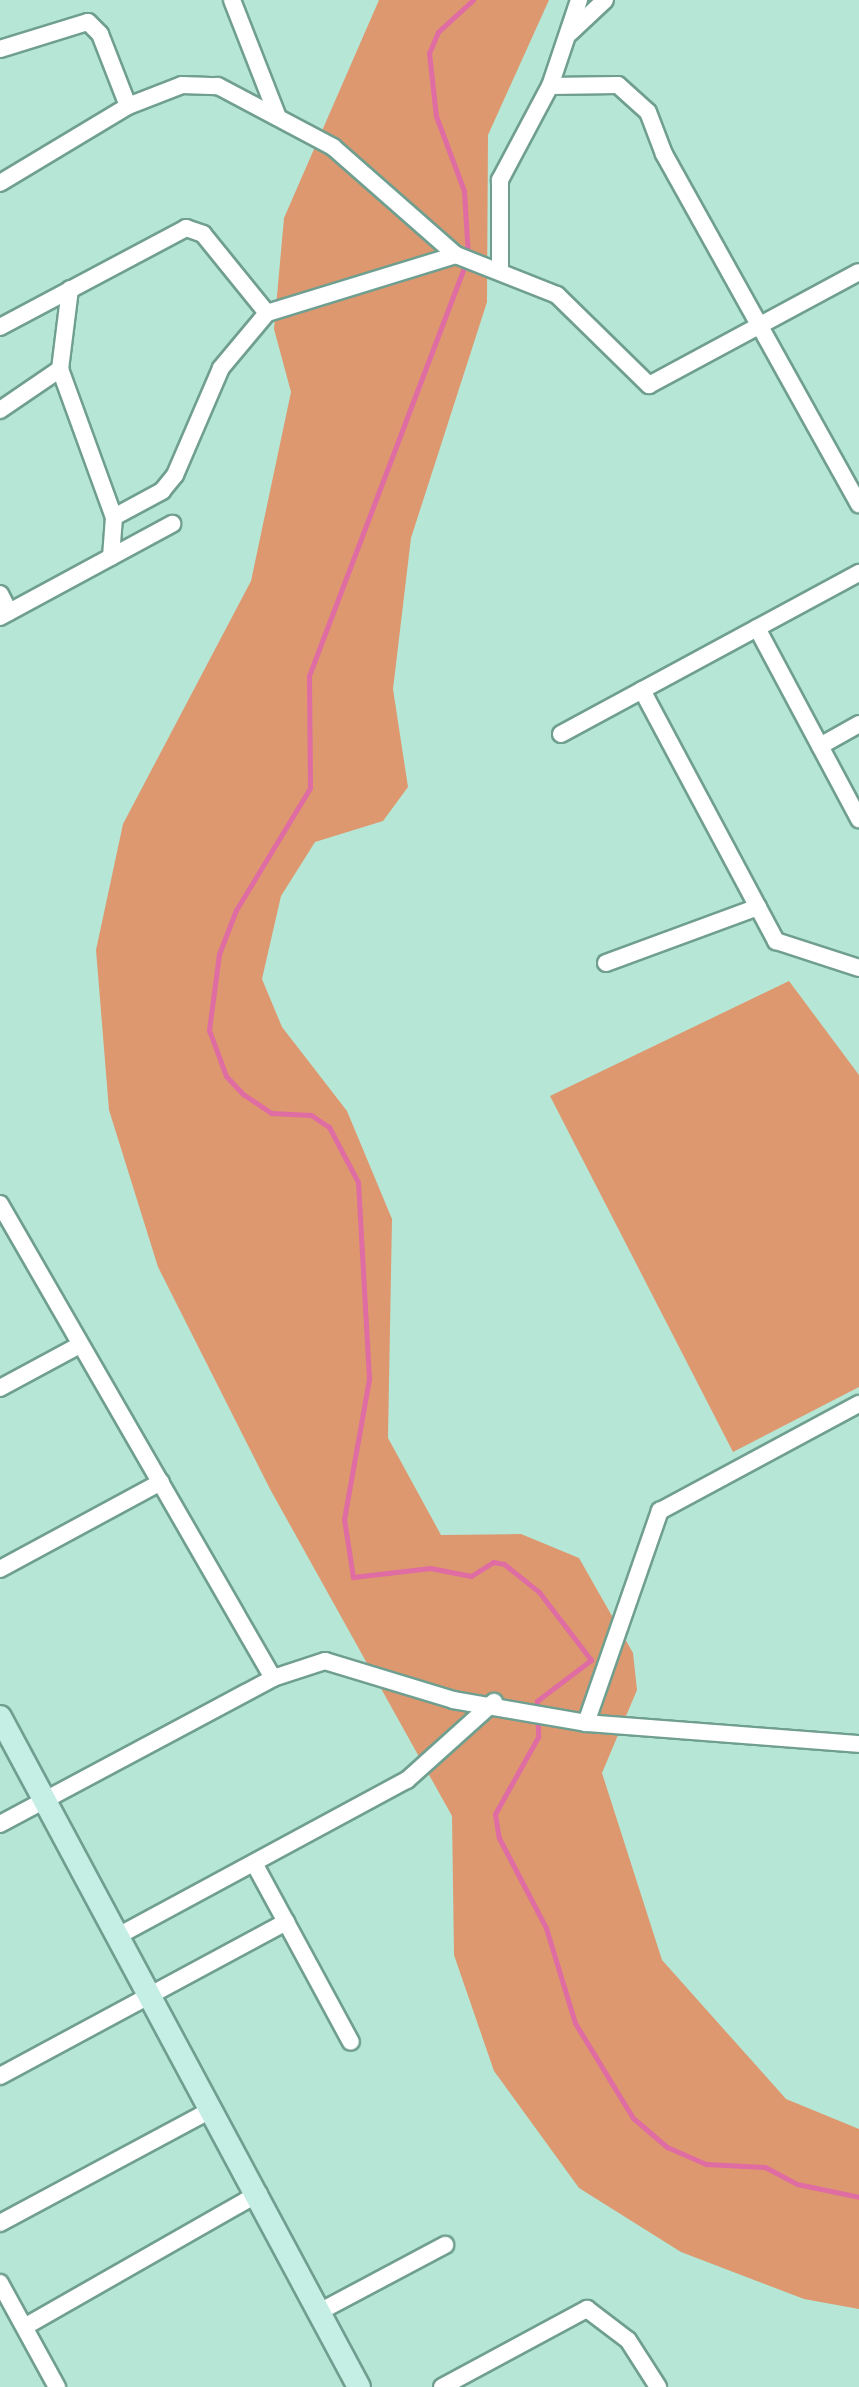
<!DOCTYPE html>
<html>
<head>
<meta charset="utf-8">
<style>
  body { margin:0 }
  #map { position:relative; width:859px; height:2387px; overflow:hidden; background:#b6e7d6; font-family:Signika,sans-serif }
  div>[style] { position:absolute }
  .green>* { inset:0; background:#dd986f }
  .stream>* { height:5px; margin:-2.5px; padding:0 2.5px; transform-origin:2.5px; border-radius:2.5px; background:#df6ca3 }
  .roads { filter:drop-shadow(2px 0 #709f90) drop-shadow(-2px 0 #709f90) drop-shadow(0 2px #709f90) drop-shadow(0 -2px #709f90) }
  .street>* { height:16px; margin:-8px; padding:0 8px; transform-origin:8px; border-radius:8px; background:#fff }
  .secondary>* { height:22px; margin:-11px; padding:0 11px; transform-origin:11px; border-radius:11px; background:#c5eee4 }
  span { translate:-50% -50%; white-space:nowrap; text-align:center; line-height:1.15; -webkit-text-stroke:7px #f1fffa; paint-order:stroke }
</style>
</head>
<body>
<div id="map">
  <div class="green">
    <div style="clip-path:polygon(379px 0,549px 0,488px 135px,487px 302px,411px 538px,393px 689px,408px 787px,383px 821px,315px 842px,281px 896px,262px 979px,282px 1027px,347px 1111px,392px 1219px,388px 1438px,441px 1535px,521px 1534px,579px 1558px,633px 1653px,637px 1690px,602px 1773px,662px 1960px,786px 2099px,859px 2129px,859px 2309px,804px 2299px,681px 2252px,579px 2188px,494px 2071px,454px 1955px,452px 1816px,270px 1489px,158px 1267px,109px 1110px,96px 950px,123px 824px,251px 581px,291px 392px,274px 329px,284px 218px)"></div>
    <div style="clip-path:polygon(789px 981px,859px 1075px,859px 1387px,733px 1452px,550px 1096px)"></div>
  </div>
  <div class="stream">
    <div style="left:473px;top:0;width:47px;rotate:137.6deg"></div>
    <div style="left:438px;top:32px;width:23px;rotate:113deg"></div>
    <div style="left:429px;top:53px;width:63px;rotate:83.7deg"></div>
    <div style="left:436px;top:116px;width:80px;rotate:69.5deg"></div>
    <div style="left:464px;top:191px;width:66px;rotate:86.5deg"></div>
    <div style="left:468px;top:257px;width:448px;rotate:110.8deg"></div>
    <div style="left:309px;top:676px;width:112px;rotate:89.5deg"></div>
    <div style="left:310px;top:788px;width:143px;rotate:121.2deg"></div>
    <div style="left:236px;top:910px;width:47px;rotate:111.1deg"></div>
    <div style="left:219px;top:954px;width:77px;rotate:97.5deg"></div>
    <div style="left:209px;top:1030px;width:49px;rotate:69.7deg"></div>
    <div style="left:226px;top:1076px;width:25px;rotate:47deg"></div>
    <div style="left:243px;top:1094px;width:34px;rotate:34deg"></div>
    <div style="left:271px;top:1113px;width:40px;rotate:2.9deg"></div>
    <div style="left:311px;top:1115px;width:22px;rotate:34deg"></div>
    <div style="left:329px;top:1127px;width:62px;rotate:62.2deg"></div>
    <div style="left:358px;top:1182px;width:197px;rotate:86.8deg"></div>
    <div style="left:369px;top:1379px;width:142px;rotate:100.1deg"></div>
    <div style="left:344px;top:1519px;width:59px;rotate:81.2deg"></div>
    <div style="left:353px;top:1577px;width:78px;rotate:-6.7deg"></div>
    <div style="left:430px;top:1568px;width:42px;rotate:11deg"></div>
    <div style="left:471px;top:1576px;width:26px;rotate:-32deg"></div>
    <div style="left:493px;top:1562px;width:11px;rotate:10deg"></div>
    <div style="left:504px;top:1564px;width:45px;rotate:38.7deg"></div>
    <div style="left:539px;top:1592px;width:86px;rotate:52.6deg"></div>
    <div style="left:591px;top:1660px;width:68px;rotate:142.8deg"></div>
    <div style="left:537px;top:1701px;width:36px;rotate:88deg"></div>
    <div style="left:538px;top:1737px;width:88px;rotate:119.2deg"></div>
    <div style="left:495px;top:1814px;width:24px;rotate:81deg"></div>
    <div style="left:499px;top:1838px;width:102px;rotate:62.4deg"></div>
    <div style="left:546px;top:1928px;width:99px;rotate:73deg"></div>
    <div style="left:575px;top:2023px;width:111px;rotate:58.6deg"></div>
    <div style="left:633px;top:2118px;width:45px;rotate:40.5deg"></div>
    <div style="left:667px;top:2147px;width:43px;rotate:23.6deg"></div>
    <div style="left:706px;top:2164px;width:59px;rotate:2.9deg"></div>
    <div style="left:765px;top:2167px;width:36px;rotate:28deg"></div>
    <div style="left:797px;top:2184px;width:63px;rotate:11.8deg"></div>
  </div>
  <div class="roads">
    <div class="street">
      <div style="left:232px;top:0;width:123px;rotate:68.6deg"></div>
      <div style="left:579px;top:0;width:91px;rotate:108.6deg"></div>
      <div style="left:550px;top:86px;width:68px;rotate:-0.8deg"></div>
      <div style="left:618px;top:85px;width:40px;rotate:42deg"></div>
      <div style="left:648px;top:112px;width:45px;rotate:69.1deg"></div>
      <div style="left:664px;top:154px;width:401px;rotate:60.9deg"></div>
      <div style="left:570px;top:33px;width:48px;rotate:-43.3deg"></div>
      <div style="left:0;top:49px;width:92px;rotate:-17.1deg"></div>
      <div style="left:88px;top:22px;width:17px;rotate:45deg"></div>
      <div style="left:100px;top:34px;width:77px;rotate:68.7deg"></div>
      <div style="left:0;top:183px;width:149px;rotate:-31deg"></div>
      <div style="left:128px;top:106px;width:58px;rotate:-21.3deg"></div>
      <div style="left:182px;top:85px;width:36px;rotate:2deg"></div>
      <div style="left:218px;top:86px;width:130px;rotate:27.9deg"></div>
      <div style="left:333px;top:147px;width:164px;rotate:41.3deg"></div>
      <div style="left:500px;top:268px;width:88px;rotate:-90deg"></div>
      <div style="left:500px;top:180px;width:106px;rotate:-62deg"></div>
      <div style="left:70px;top:289px;width:81px;rotate:97.1deg"></div>
      <div style="left:60px;top:369px;width:158px;rotate:70deg"></div>
      <div style="left:114px;top:517px;width:40px;rotate:94.3deg"></div>
      <div style="left:0;top:327px;width:211px;rotate:-28deg"></div>
      <div style="left:186px;top:228px;width:18px;rotate:19deg"></div>
      <div style="left:203px;top:234px;width:102px;rotate:51deg"></div>
      <div style="left:0;top:410px;width:73px;rotate:-34.3deg"></div>
      <div style="left:114px;top:517px;width:55px;rotate:-28.4deg"></div>
      <div style="left:162px;top:491px;width:21px;rotate:-51deg"></div>
      <div style="left:175px;top:475px;width:116px;rotate:-66.7deg"></div>
      <div style="left:221px;top:368px;width:72px;rotate:-50.1deg"></div>
      <div style="left:267px;top:313px;width:198px;rotate:-17.1deg"></div>
      <div style="left:456px;top:255px;width:109px;rotate:21.6deg"></div>
      <div style="left:557px;top:295px;width:129px;rotate:44.4deg"></div>
      <div style="left:649px;top:385px;width:238px;rotate:-28.3deg"></div>
      <div style="left:0;top:594px;width:20px;rotate:63deg"></div>
      <div style="left:0;top:617px;width:196px;rotate:-28.4deg"></div>
      <div style="left:757px;top:628px;width:217px;rotate:61.9deg"></div>
      <div style="left:642px;top:690px;width:285px;rotate:61.9deg"></div>
      <div style="left:776px;top:941px;width:87px;rotate:18deg"></div>
      <div style="left:561px;top:734px;width:339px;rotate:-28.4deg"></div>
      <div style="left:820px;top:746px;width:45px;rotate:-29.4deg"></div>
      <div style="left:606px;top:963px;width:162px;rotate:-20.2deg"></div>
      <div style="left:0;top:1204px;width:547px;rotate:60.06deg"></div>
      <div style="left:0;top:1388px;width:89px;rotate:-28.3deg"></div>
      <div style="left:0;top:1569px;width:183px;rotate:-28.4deg"></div>
      <div style="left:586px;top:1723px;width:225px;rotate:-70.8deg"></div>
      <div style="left:660px;top:1511px;width:226px;rotate:-28.3deg"></div>
      <div style="left:0;top:1824px;width:310px;rotate:-28.1deg"></div>
      <div style="left:273px;top:1678px;width:55px;rotate:-18.1deg"></div>
      <div style="left:325px;top:1661px;width:134px;rotate:16.9deg"></div>
      <div style="left:453px;top:1700px;width:135px;rotate:9.8deg"></div>
      <div style="left:586px;top:1723px;width:274px;rotate:4.4deg"></div>
      <div style="left:286px;top:1922px;width:136px;rotate:61.6deg"></div>
      <div style="left:118px;top:1936px;width:328px;rotate:-28.4deg"></div>
      <div style="left:407px;top:1780px;width:117px;rotate:-41.9deg"></div>
      <div style="left:0;top:2076px;width:325px;rotate:-28.3deg"></div>
      <div style="left:286px;top:1922px;width:67px;rotate:-118.5deg"></div>
      <div style="left:0;top:2223px;width:239px;rotate:-28.2deg"></div>
      <div style="left:0;top:2283px;width:119px;rotate:61.3deg"></div>
      <div style="left:319px;top:2312px;width:143px;rotate:-28deg"></div>
      <div style="left:26px;top:2326px;width:268px;rotate:-29.7deg"></div>
      <div style="left:442px;top:2387px;width:165px;rotate:-28.3deg"></div>
      <div style="left:587px;top:2309px;width:51px;rotate:37.1deg"></div>
      <div style="left:628px;top:2340px;width:56px;rotate:57.4deg"></div>
    </div>
    <div class="secondary">
      <div style="left:0;top:1717px;width:760px;rotate:61.82deg"></div>
    </div>
  </div>
</div>
</body>
</html>
